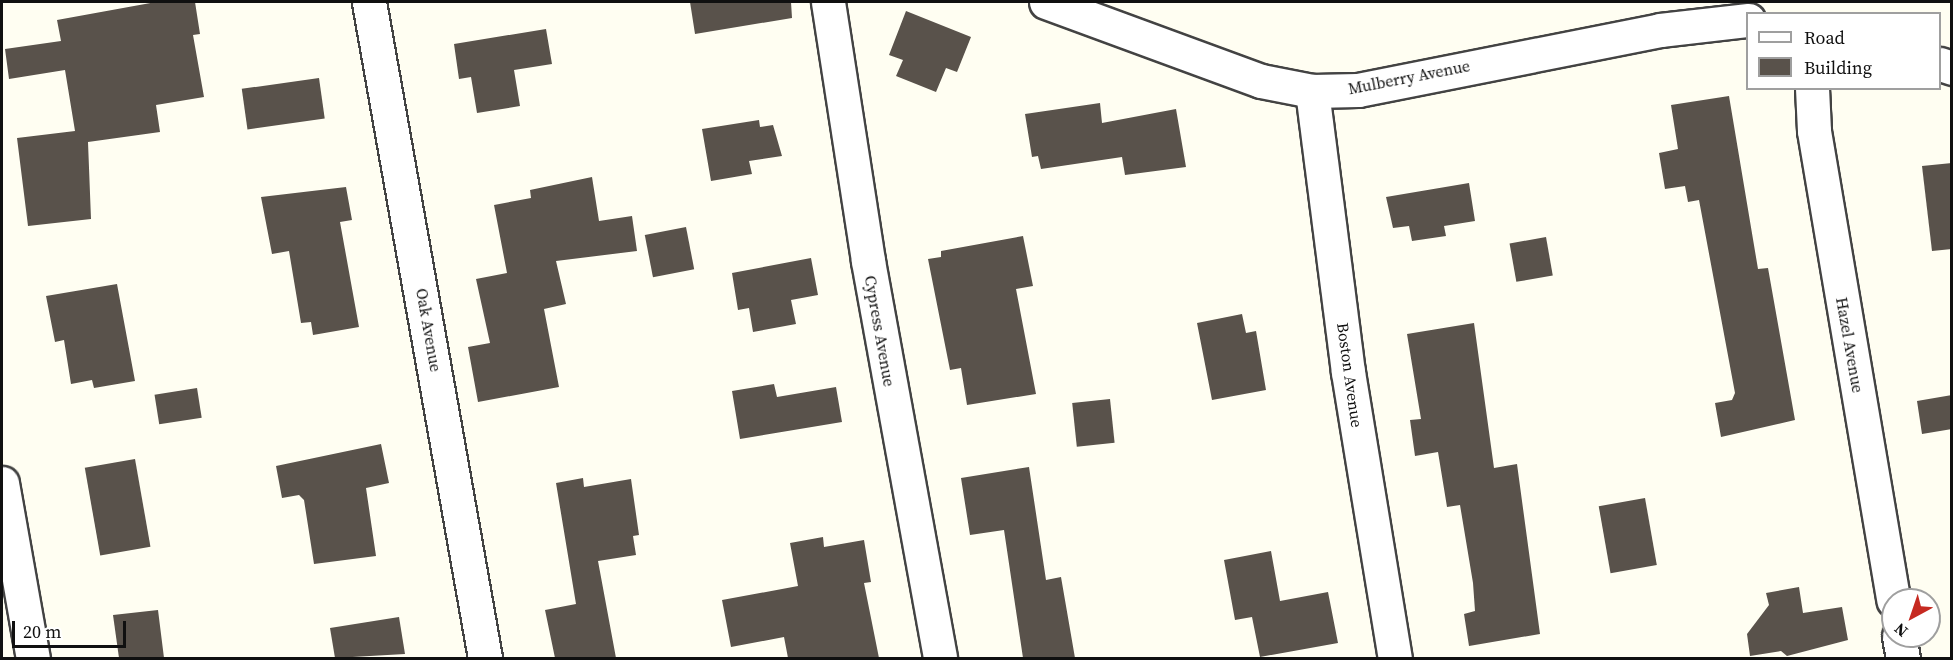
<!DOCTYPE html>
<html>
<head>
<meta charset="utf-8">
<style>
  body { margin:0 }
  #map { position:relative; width:1953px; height:660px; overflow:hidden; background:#fffef2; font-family:"Source Serif 4",serif }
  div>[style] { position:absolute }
  .building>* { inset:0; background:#59524b; transform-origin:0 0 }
  .roads { filter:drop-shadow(2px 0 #434343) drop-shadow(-2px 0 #434343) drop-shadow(0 2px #434343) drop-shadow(0 -2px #434343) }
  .street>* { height:33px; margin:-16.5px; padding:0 16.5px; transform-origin:16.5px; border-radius:16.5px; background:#fff }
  span { translate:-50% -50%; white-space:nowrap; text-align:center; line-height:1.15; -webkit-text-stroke:6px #fff; paint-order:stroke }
  .street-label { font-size:16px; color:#101010 }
  .frame { position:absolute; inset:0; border:3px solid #101010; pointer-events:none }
  .legend { position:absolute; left:1746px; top:12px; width:195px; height:78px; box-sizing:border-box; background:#fff; border:2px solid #9f9f9f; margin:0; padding:8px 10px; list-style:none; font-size:18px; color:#101010 }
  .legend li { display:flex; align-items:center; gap:12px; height:30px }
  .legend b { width:30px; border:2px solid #9f9f9f }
  .north { position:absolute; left:1881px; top:588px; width:60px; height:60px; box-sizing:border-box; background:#fff; border:2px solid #9f9f9f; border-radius:50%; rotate:220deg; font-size:16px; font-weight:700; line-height:24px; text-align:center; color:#101010 }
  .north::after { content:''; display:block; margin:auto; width:21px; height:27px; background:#c62a21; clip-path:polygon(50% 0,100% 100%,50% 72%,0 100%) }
  .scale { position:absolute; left:12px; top:621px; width:114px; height:27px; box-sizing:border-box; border:3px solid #101010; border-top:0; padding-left:8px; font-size:18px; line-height:21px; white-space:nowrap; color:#101010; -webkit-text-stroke:4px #fff; paint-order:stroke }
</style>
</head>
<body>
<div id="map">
  <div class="building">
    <div style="clip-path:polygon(156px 2px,195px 2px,200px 34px,193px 35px,204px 97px,156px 105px,160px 132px,88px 142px,91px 219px,28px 226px,17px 138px,75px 131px,65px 70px,9px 79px,5px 49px,61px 41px,57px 20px)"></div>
    <div style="clip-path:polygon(690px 2px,791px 2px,792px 18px,695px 34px)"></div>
    <div style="clip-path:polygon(906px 11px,971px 37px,957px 72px,946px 68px,936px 92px,896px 76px,903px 60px,889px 55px)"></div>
    <div style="clip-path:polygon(546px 29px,552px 64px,514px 70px,520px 106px,477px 113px,471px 77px,459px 79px,454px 44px)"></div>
    <div style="left:319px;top:78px;width:41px;height:78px;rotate:82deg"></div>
    <div style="clip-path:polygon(1729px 96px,1758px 269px,1768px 268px,1795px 420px,1721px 437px,1715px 403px,1732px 400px,1735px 393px,1699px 200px,1688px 202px,1685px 186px,1665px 189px,1659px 153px,1678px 149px,1671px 105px)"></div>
    <div style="clip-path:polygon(1100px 103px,1102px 123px,1176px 109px,1186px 167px,1125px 175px,1122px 157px,1041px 169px,1038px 156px,1032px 157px,1025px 114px)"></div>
    <div style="clip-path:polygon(759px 120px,760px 127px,773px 125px,782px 156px,749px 161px,752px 174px,711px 181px,702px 129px)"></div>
    <div style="clip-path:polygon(1952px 163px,1952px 249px,1932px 251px,1922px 166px)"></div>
    <div style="clip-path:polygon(592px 177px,599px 221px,632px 216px,637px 251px,556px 261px,566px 304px,544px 309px,559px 387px,478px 402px,468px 347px,490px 343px,476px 279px,507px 273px,494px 205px,531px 198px,530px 190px)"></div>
    <div style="clip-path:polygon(1469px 183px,1475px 221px,1444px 226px,1446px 236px,1412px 241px,1409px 226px,1393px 228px,1386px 197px)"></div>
    <div style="clip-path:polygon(346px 187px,352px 220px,340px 222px,359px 327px,313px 335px,311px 322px,301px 323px,289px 251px,272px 254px,261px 197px)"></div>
    <div style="left:686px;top:227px;width:43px;height:42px;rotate:79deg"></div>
    <div style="clip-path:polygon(1023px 236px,1033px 286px,1016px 289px,1036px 394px,967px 405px,961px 368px,950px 370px,928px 259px,941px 257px,941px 251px)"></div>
    <div style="left:1546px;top:237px;width:39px;height:37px;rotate:80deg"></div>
    <div style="clip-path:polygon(811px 258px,818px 295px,791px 300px,796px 324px,753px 332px,749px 308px,738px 310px,732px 273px)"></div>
    <div style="clip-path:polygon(117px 284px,135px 381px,94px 388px,92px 380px,71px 384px,64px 340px,55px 342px,46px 296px)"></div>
    <div style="clip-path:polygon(1242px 314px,1246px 333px,1256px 331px,1266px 390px,1212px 400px,1197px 323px)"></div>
    <div style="clip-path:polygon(1474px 323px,1494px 468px,1517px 464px,1540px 634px,1469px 646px,1464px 614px,1475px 611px,1473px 583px,1460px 505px,1447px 507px,1438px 452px,1415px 456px,1410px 420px,1421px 419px,1407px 334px)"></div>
    <div style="clip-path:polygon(774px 384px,777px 397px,836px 387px,842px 422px,740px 439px,732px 391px)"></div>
    <div style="left:197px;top:388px;width:30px;height:43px;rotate:81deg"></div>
    <div style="clip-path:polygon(1952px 395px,1952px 429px,1922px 434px,1917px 401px)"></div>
    <div style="left:1110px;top:399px;width:44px;height:38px;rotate:84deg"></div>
    <div style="clip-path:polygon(381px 444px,389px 483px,366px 488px,376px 556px,314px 564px,304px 500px,299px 495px,282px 498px,276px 466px)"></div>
    <div style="left:135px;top:459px;width:89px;height:51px;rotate:80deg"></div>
    <div style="clip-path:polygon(1029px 467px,1046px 580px,1061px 577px,1075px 658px,1023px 658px,1004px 530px,970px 535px,961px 478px)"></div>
    <div style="clip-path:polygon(583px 478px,584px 487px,631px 479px,639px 535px,633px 536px,636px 555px,598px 561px,616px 658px,555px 658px,545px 610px,576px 604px,556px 483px)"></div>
    <div style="left:1645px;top:498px;width:68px;height:47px;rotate:80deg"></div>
    <div style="clip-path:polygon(823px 537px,824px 547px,864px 540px,871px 582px,864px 583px,879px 658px,788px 658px,784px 637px,731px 647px,722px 600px,798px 586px,790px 543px)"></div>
    <div style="clip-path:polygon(1271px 551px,1280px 601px,1328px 592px,1338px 643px,1260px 657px,1252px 617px,1235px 620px,1224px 560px)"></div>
    <div style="clip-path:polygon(1799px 587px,1803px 613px,1842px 607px,1848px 640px,1787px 656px,1781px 651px,1750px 656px,1747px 634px,1769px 605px,1766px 593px)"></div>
    <div style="clip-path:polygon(158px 610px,164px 658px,119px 658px,113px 615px)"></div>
    <div style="clip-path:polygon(399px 617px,405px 654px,335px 658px,330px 628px)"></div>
  </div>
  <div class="roads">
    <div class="street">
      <div style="left:369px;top:2px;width:666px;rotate:79.97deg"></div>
      <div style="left:828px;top:2px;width:262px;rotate:81.2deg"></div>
      <div style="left:868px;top:261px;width:403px;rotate:79.7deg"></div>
      <div style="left:1046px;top:2px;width:229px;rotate:20.2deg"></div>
      <div style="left:1261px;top:81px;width:52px;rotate:11.1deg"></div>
      <div style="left:1312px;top:91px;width:46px;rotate:-1.2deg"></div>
      <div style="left:1358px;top:90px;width:308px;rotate:-11.2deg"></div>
      <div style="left:1660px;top:30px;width:89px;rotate:-6.5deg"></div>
      <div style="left:1940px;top:64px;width:13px;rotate:18deg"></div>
      <div style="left:1812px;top:88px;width:43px;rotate:87.3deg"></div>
      <div style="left:1814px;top:131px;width:476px;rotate:80.4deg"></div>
      <div style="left:1312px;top:91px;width:283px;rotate:82.7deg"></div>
      <div style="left:1348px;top:372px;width:290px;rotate:80.7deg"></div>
      <div style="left:2px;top:483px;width:178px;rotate:80deg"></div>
      <div style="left:1899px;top:636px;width:22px;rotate:80deg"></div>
    </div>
  </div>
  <div class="street-label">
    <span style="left:1409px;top:77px;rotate:-11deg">Mulberry Avenue</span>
    <span style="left:429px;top:330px;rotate:80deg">Oak Avenue</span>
    <span style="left:880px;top:331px;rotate:80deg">Cypress Avenue</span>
    <span style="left:1850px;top:345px;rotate:80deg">Hazel Avenue</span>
    <span style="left:1350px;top:375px;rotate:82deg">Boston Avenue</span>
  </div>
  <div class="frame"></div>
  <ul class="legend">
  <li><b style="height:8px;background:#fff"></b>Road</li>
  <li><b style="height:16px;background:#59524b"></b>Building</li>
  </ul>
  <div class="north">N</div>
  <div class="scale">20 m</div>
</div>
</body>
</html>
